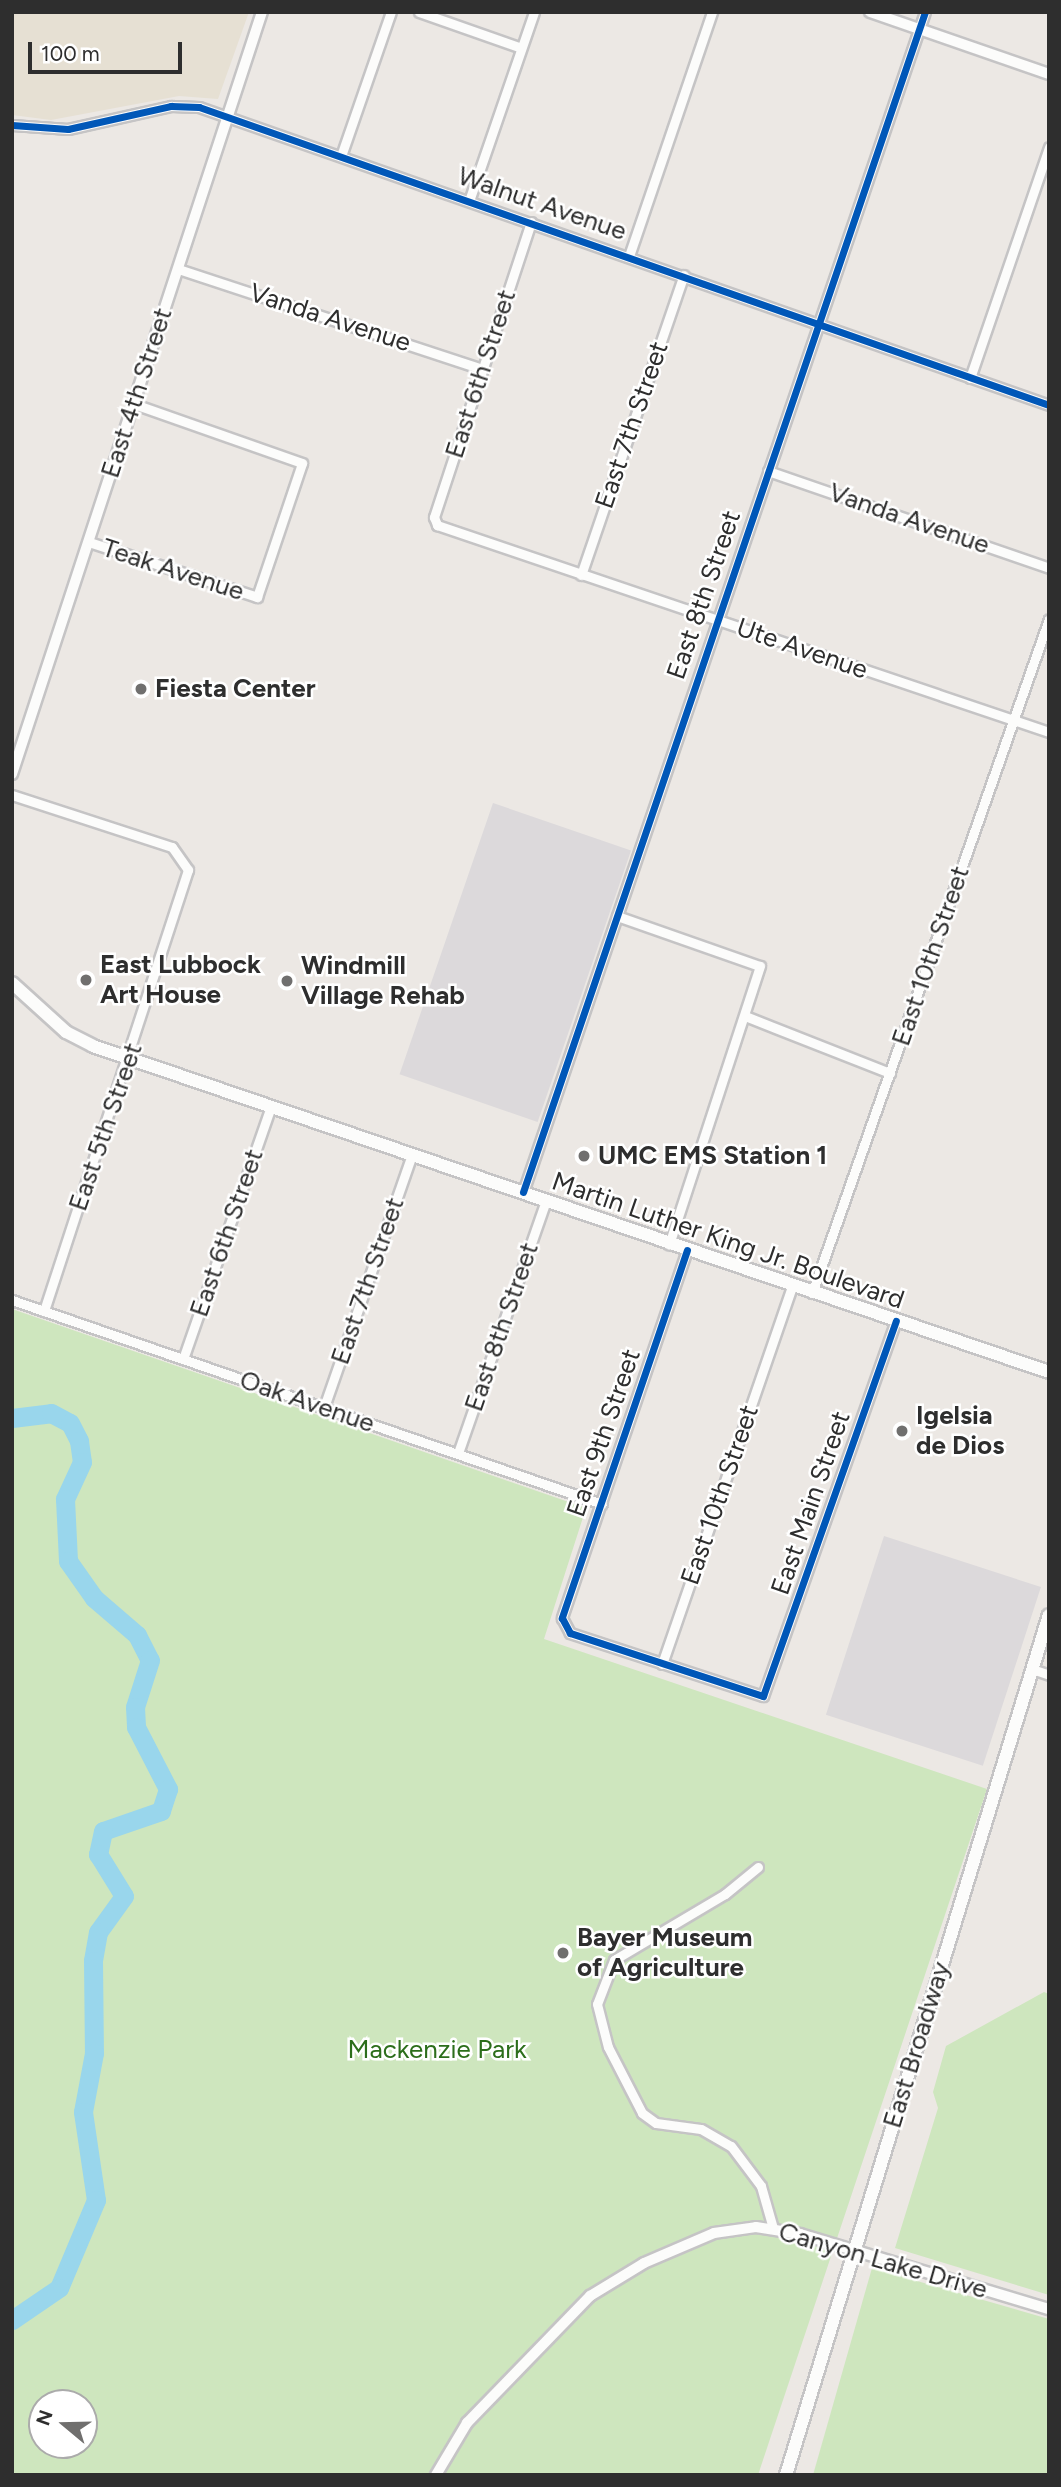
<!DOCTYPE html>
<html>
<head>
<meta charset="utf-8">
<style>
  body { margin:0 }
  #map { position:relative; width:1061px; height:2487px; overflow:hidden; background:#ece8e4; font-family:Figtree,sans-serif }
  div>[style] { position:absolute }
  .industrial>* { inset:0; background:#dcd9db; transform-origin:0 0 }
  .education>* { inset:0; background:#e6e0d3 }
  .green>* { inset:0; background:#cee6be }
  .river>* { height:19px; margin:-9.5px; padding:0 9.5px; transform-origin:9.5px; border-radius:9.5px; background:#99d6ec }
  .roads { filter:drop-shadow(2px 0 #c5c4c5) drop-shadow(-2px 0 #c5c4c5) drop-shadow(0 2px #c5c4c5) drop-shadow(0 -2px #c5c4c5) }
  .minor>* { height:9px; margin:-4.5px; padding:0 4.5px; transform-origin:4.5px; border-radius:4.5px; background:#fcfcfb }
  .tertiary>* { height:10px; margin:-5px; padding:0 5px; transform-origin:5px; border-radius:5px; background:#fcfcfb }
  .secondary>* { height:12px; margin:-6px; padding:0 6px; transform-origin:6px; border-radius:6px; background:#fcfcfb }
  .cycleway>* { height:7px; margin:-3.5px; padding:0 3.5px; transform-origin:3.5px; border-radius:3.5px; background:#0057b8 }
  .dots>* { width:19px; height:19px; translate:-50% -50%; box-sizing:border-box; border:4px solid #fff; border-radius:50% }
  span { translate:-50% -50%; white-space:nowrap; text-align:center; line-height:1.15; -webkit-text-stroke:5px #fff; paint-order:stroke }
  .street-label { font-size:26px; color:#2e2e2e }
  .poi-label { font-size:26px; color:#2e2e2e; font-weight:700 }
  .left { translate:0 -50%; text-align:left }
  .park-label { font-size:26px; color:#2c6e1b }
  .frame { position:absolute; inset:0; border:14px solid #2e2e2e; pointer-events:none }
  .north { position:absolute; left:28px; top:2389px; width:70px; height:70px; box-sizing:border-box; background:#fff; border:2px solid #ababab; border-radius:50%; rotate:289deg; font-size:19px; font-weight:700; line-height:28px; text-align:center; color:#2e2e2e }
  .north::after { content:''; display:block; margin:auto; width:24px; height:32px; background:#706f6e; clip-path:polygon(50% 0,100% 100%,50% 72%,0 100%) }
  .scale { position:absolute; left:28px; top:42px; width:154px; height:32px; box-sizing:border-box; border:4px solid #2e2e2e; border-top:0; padding-left:9px; font-size:21px; line-height:24px; white-space:nowrap; color:#2e2e2e; -webkit-text-stroke:5px #fff; paint-order:stroke }
</style>
</head>
<body>
<div id="map">
  <div class="industrial">
    <div style="left:493px;top:803px;width:146px;height:287px;rotate:19deg"></div>
    <div style="left:884px;top:1536px;width:165px;height:188px;rotate:18deg"></div>
  </div>
  <div class="education">
    <div style="clip-path:polygon(12px 12px,249px 12px,218px 99px,179px 96px,51px 120px,12px 115px)"></div>
  </div>
  <div class="green">
    <div style="clip-path:polygon(evenodd,12px 1309px,586px 1508px,544px 1639px,987px 1789px,758px 2475px,12px 2475px,12px 1309px,42px 2403px,84px 2403px,84px 2445px,42px 2445px,42px 2403px)"></div>
    <div style="clip-path:polygon(1044px 1992px,1049px 1994px,1049px 2295px,895px 2248px,938px 2108px,933px 2092px,946px 2046px)"></div>
    <div style="clip-path:polygon(872px 2268px,1049px 2319px,1049px 2475px,813px 2475px)"></div>
  </div>
  <div class="river">
    <div style="left:12px;top:1418px;width:39px;rotate:-7deg"></div>
    <div style="left:51px;top:1413px;width:21px;rotate:28deg"></div>
    <div style="left:70px;top:1423px;width:20px;rotate:63deg"></div>
    <div style="left:79px;top:1441px;width:21px;rotate:82deg"></div>
    <div style="left:82px;top:1462px;width:41px;rotate:114.7deg"></div>
    <div style="left:65px;top:1499px;width:62px;rotate:87.2deg"></div>
    <div style="left:68px;top:1561px;width:45px;rotate:54.9deg"></div>
    <div style="left:94px;top:1598px;width:57px;rotate:40.7deg"></div>
    <div style="left:137px;top:1635px;width:28px;rotate:63deg"></div>
    <div style="left:150px;top:1660px;width:49px;rotate:107.7deg"></div>
    <div style="left:135px;top:1707px;width:20px;rotate:87deg"></div>
    <div style="left:136px;top:1727px;width:70px;rotate:62.7deg"></div>
    <div style="left:168px;top:1789px;width:23px;rotate:108deg"></div>
    <div style="left:161px;top:1811px;width:61px;rotate:161deg"></div>
    <div style="left:103px;top:1831px;width:24px;rotate:102deg"></div>
    <div style="left:98px;top:1854px;width:49px;rotate:58.2deg"></div>
    <div style="left:124px;top:1896px;width:44px;rotate:125.8deg"></div>
    <div style="left:98px;top:1932px;width:29px;rotate:100deg"></div>
    <div style="left:93px;top:1961px;width:92px;rotate:89.4deg"></div>
    <div style="left:94px;top:2053px;width:60px;rotate:100.6deg"></div>
    <div style="left:83px;top:2112px;width:89px;rotate:81.6deg"></div>
    <div style="left:96px;top:2200px;width:95px;rotate:112.8deg"></div>
    <div style="left:59px;top:2288px;width:57px;rotate:145.8deg"></div>
  </div>
  <div class="roads">
    <div class="minor">
      <div style="left:419px;top:12px;width:108px;rotate:19.4deg"></div>
      <div style="left:12px;top:125px;width:56px;rotate:4.1deg"></div>
      <div style="left:68px;top:129px;width:106px;rotate:-12.6deg"></div>
      <div style="left:171px;top:106px;width:28px;rotate:2deg"></div>
      <div style="left:199px;top:107px;width:901px;rotate:19.32deg"></div>
      <div style="left:341px;top:156px;width:152px;rotate:-70.9deg"></div>
      <div style="left:469px;top:201px;width:200px;rotate:-71deg"></div>
      <div style="left:531px;top:222px;width:311px;rotate:108.2deg"></div>
      <div style="left:434px;top:517px;width:9px;rotate:69deg"></div>
      <div style="left:437px;top:525px;width:646px;rotate:18.69deg"></div>
      <div style="left:629px;top:256px;width:258px;rotate:-71.2deg"></div>
      <div style="left:178px;top:269px;width:320px;rotate:18.2deg"></div>
      <div style="left:970px;top:378px;width:244px;rotate:-71.1deg"></div>
      <div style="left:768px;top:471px;width:297px;rotate:19deg"></div>
      <div style="left:89px;top:542px;width:177px;rotate:18.1deg"></div>
      <div style="left:257px;top:597px;width:141px;rotate:-71.4deg"></div>
      <div style="left:302px;top:463px;width:178px;rotate:-160.6deg"></div>
      <div style="left:581px;top:575px;width:317px;rotate:-71.1deg"></div>
      <div style="left:12px;top:795px;width:168px;rotate:18deg"></div>
      <div style="left:172px;top:847px;width:28px;rotate:55deg"></div>
      <div style="left:188px;top:870px;width:464px;rotate:108.1deg"></div>
      <div style="left:617px;top:916px;width:151px;rotate:19.3deg"></div>
      <div style="left:760px;top:966px;width:293px;rotate:108.1deg"></div>
      <div style="left:745px;top:1016px;width:156px;rotate:21.5deg"></div>
      <div style="left:523px;top:1192px;width:1247px;rotate:-71.19deg"></div>
      <div style="left:687px;top:1250px;width:389px;rotate:108.8deg"></div>
      <div style="left:562px;top:1618px;width:17px;rotate:62deg"></div>
      <div style="left:570px;top:1633px;width:203px;rotate:18.1deg"></div>
      <div style="left:763px;top:1696px;width:398px;rotate:-70.5deg"></div>
      <div style="left:812px;top:1293px;width:714px;rotate:-70.63deg"></div>
      <div style="left:12px;top:1300px;width:624px;rotate:19.07deg"></div>
      <div style="left:183px;top:1359px;width:267px;rotate:-70.8deg"></div>
      <div style="left:324px;top:1407px;width:268px;rotate:-70.8deg"></div>
      <div style="left:458px;top:1453px;width:268px;rotate:-70.8deg"></div>
      <div style="left:662px;top:1664px;width:399px;rotate:-71deg"></div>
      <div style="left:1032px;top:1669px;width:18px;rotate:19deg"></div>
      <div style="left:758px;top:1867px;width:43px;rotate:140.7deg"></div>
      <div style="left:725px;top:1894px;width:129px;rotate:149.3deg"></div>
      <div style="left:614px;top:1960px;width:47px;rotate:111.1deg"></div>
      <div style="left:597px;top:2004px;width:44px;rotate:75.7deg"></div>
      <div style="left:608px;top:2047px;width:74px;rotate:62.7deg"></div>
      <div style="left:642px;top:2113px;width:17px;rotate:36deg"></div>
      <div style="left:656px;top:2123px;width:45px;rotate:7.6deg"></div>
      <div style="left:701px;top:2129px;width:34px;rotate:30deg"></div>
      <div style="left:731px;top:2146px;width:50px;rotate:53.1deg"></div>
      <div style="left:761px;top:2186px;width:44px;rotate:74.1deg"></div>
    </div>
    <div class="tertiary">
      <div style="left:870px;top:12px;width:189px;rotate:19.1deg"></div>
      <div style="left:12px;top:774px;width:802px;rotate:-71.84deg"></div>
      <div style="left:436px;top:2475px;width:61px;rotate:-59.2deg"></div>
      <div style="left:467px;top:2423px;width:177px;rotate:-45.9deg"></div>
      <div style="left:590px;top:2296px;width:63px;rotate:-31.4deg"></div>
      <div style="left:644px;top:2263px;width:76px;rotate:-23.2deg"></div>
      <div style="left:714px;top:2233px;width:42px;rotate:-8.1deg"></div>
      <div style="left:756px;top:2227px;width:45px;rotate:9deg"></div>
      <div style="left:800px;top:2234px;width:260px;rotate:16.8deg"></div>
    </div>
    <div class="secondary">
      <div style="left:12px;top:983px;width:73px;rotate:42.2deg"></div>
      <div style="left:66px;top:1032px;width:30px;rotate:27deg"></div>
      <div style="left:93px;top:1046px;width:1010px;rotate:18.83deg"></div>
      <div style="left:786px;top:2475px;width:899px;rotate:-73deg"></div>
    </div>
  </div>
  <div class="cycleway">
    <div style="left:12px;top:125px;width:56px;rotate:4.1deg"></div>
    <div style="left:68px;top:129px;width:106px;rotate:-12.6deg"></div>
    <div style="left:171px;top:106px;width:28px;rotate:2deg"></div>
    <div style="left:199px;top:107px;width:901px;rotate:19.32deg"></div>
    <div style="left:523px;top:1192px;width:1247px;rotate:-71.19deg"></div>
    <div style="left:687px;top:1250px;width:389px;rotate:108.8deg"></div>
    <div style="left:562px;top:1618px;width:17px;rotate:62deg"></div>
    <div style="left:570px;top:1633px;width:203px;rotate:18.1deg"></div>
    <div style="left:763px;top:1696px;width:398px;rotate:-70.5deg"></div>
  </div>
  <div class="dots">
    <div style="left:141px;top:689px;background:#706f6e"></div>
    <div style="left:86px;top:980px;background:#706f6e"></div>
    <div style="left:287px;top:981px;background:#706f6e"></div>
    <div style="left:584px;top:1156px;background:#706f6e"></div>
    <div style="left:902px;top:1431px;background:#706f6e"></div>
    <div style="left:563px;top:1953px;background:#706f6e"></div>
  </div>
  <div class="street-label">
    <span style="left:542px;top:204px;rotate:19deg">Walnut Avenue</span>
    <span style="left:330px;top:318px;rotate:18deg">Vanda Avenue</span>
    <span style="left:481px;top:374px;rotate:-72deg">East 6th Street</span>
    <span style="left:137px;top:393px;rotate:-72deg">East 4th Street</span>
    <span style="left:632px;top:425px;rotate:-71deg">East 7th Street</span>
    <span style="left:909px;top:519px;rotate:19deg">Vanda Avenue</span>
    <span style="left:173px;top:570px;rotate:18deg">Teak Avenue</span>
    <span style="left:704px;top:595px;rotate:-71deg">East 8th Street</span>
    <span style="left:802px;top:649px;rotate:19deg">Ute Avenue</span>
    <span style="left:931px;top:956px;rotate:-71deg">East 10th Street</span>
    <span style="left:106px;top:1127px;rotate:-71deg">East 5th Street</span>
    <span style="left:227px;top:1233px;rotate:-71deg">East 6th Street</span>
    <span style="left:728px;top:1241px;rotate:19deg">Martin Luther King Jr. Boulevard</span>
    <span style="left:368px;top:1281px;rotate:-71deg">East 7th Street</span>
    <span style="left:502px;top:1327px;rotate:-71deg">East 8th Street</span>
    <span style="left:307px;top:1402px;rotate:19deg">Oak Avenue</span>
    <span style="left:604px;top:1433px;rotate:-71deg">East 9th Street</span>
    <span style="left:720px;top:1495px;rotate:-71deg">East 10th Street</span>
    <span style="left:811px;top:1503px;rotate:-71deg">East Main Street</span>
    <span style="left:917px;top:2045px;rotate:-73deg">East Broadway</span>
    <span style="left:883px;top:2261px;rotate:16deg">Canyon Lake Drive</span>
  </div>
  <div class="poi-label">
    <span class="left" style="left:155px;top:689px">Fiesta Center</span>
    <span class="left" style="left:100px;top:980px">East Lubbock<br>Art House</span>
    <span class="left" style="left:301px;top:981px">Windmill<br>Village Rehab</span>
    <span class="left" style="left:598px;top:1156px">UMC EMS Station 1</span>
    <span class="left" style="left:916px;top:1431px">Igelsia<br>de Dios</span>
    <span class="left" style="left:577px;top:1953px">Bayer Museum<br>of Agriculture</span>
  </div>
  <div class="park-label">
    <span style="left:437px;top:2050px">Mackenzie Park</span>
  </div>
  <div class="frame"></div>
  <div class="north">N</div>
  <div class="scale">100 m</div>
</div>
</body>
</html>
